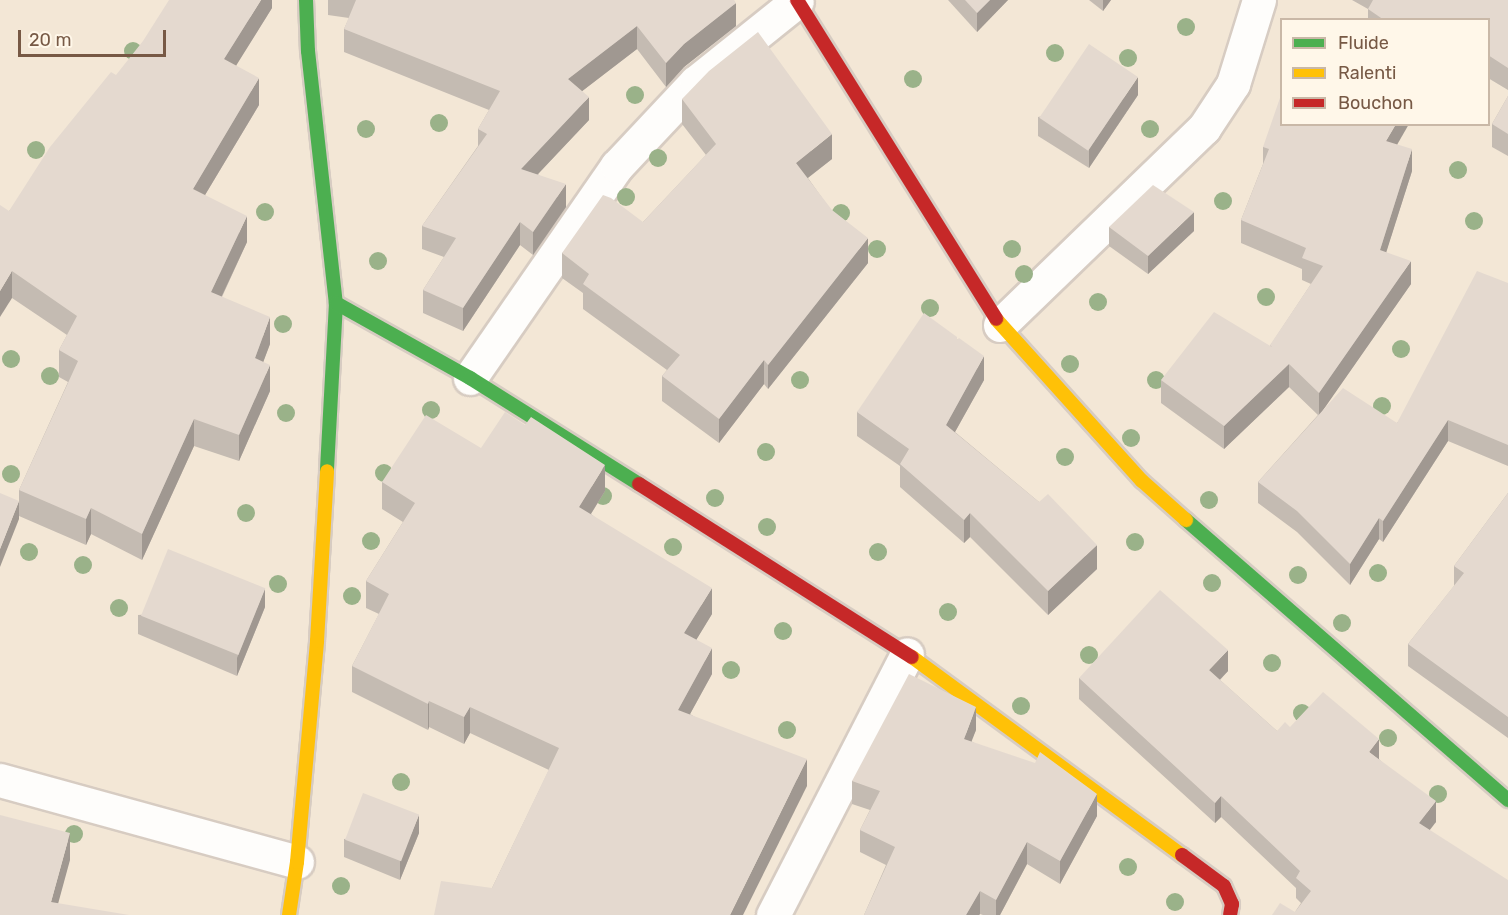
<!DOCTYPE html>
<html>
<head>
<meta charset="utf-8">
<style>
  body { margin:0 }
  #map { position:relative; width:1508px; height:915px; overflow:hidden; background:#f7f1e7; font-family:Rubik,sans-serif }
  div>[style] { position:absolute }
  .residential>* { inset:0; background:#f3e7d6 }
  .roads { filter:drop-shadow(2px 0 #d7ccc2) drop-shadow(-2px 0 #d7ccc2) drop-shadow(0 2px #d7ccc2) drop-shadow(0 -2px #d7ccc2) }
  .street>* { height:33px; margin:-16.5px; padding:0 16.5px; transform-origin:16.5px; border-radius:16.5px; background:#fefdfb }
  .fast>* { height:14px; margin:-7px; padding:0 7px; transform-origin:7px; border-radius:7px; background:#4caf50 }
  .slow>* { height:14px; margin:-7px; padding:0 7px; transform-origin:7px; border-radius:7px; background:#ffc107 }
  .jam>* { height:14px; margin:-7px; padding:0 7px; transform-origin:7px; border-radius:7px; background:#c62828 }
  .trees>* { width:18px; height:18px; margin:-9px; border-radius:50%; background:#9ab289 }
  .wall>* { inset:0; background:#c4bbb2 }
  .shaded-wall>* { inset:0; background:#a09891 }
  .building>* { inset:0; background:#e4d9cf; transform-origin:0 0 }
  span { translate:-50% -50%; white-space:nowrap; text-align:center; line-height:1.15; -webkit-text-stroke:4.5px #fff7e9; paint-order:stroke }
  .legend { position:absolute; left:1280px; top:18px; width:210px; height:108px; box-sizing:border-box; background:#fff7e9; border:2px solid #c9b8a7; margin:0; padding:8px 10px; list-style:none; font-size:18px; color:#775945 }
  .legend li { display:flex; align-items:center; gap:12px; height:30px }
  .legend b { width:30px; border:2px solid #c9b8a7 }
  .scale { position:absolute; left:18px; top:30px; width:148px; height:27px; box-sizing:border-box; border:3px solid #775945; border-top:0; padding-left:8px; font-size:18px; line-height:21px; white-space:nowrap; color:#775945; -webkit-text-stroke:4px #fff7e9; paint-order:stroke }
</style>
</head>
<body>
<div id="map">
  <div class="residential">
    <div style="clip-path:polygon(evenodd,0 0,1508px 0,1508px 915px,0 915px,0 0,1282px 20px,1488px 20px,1488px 124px,1282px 124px,1282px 20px)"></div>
  </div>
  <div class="roads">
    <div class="street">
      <div style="left:1000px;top:325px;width:284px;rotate:-44deg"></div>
      <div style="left:1204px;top:128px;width:53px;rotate:-56.6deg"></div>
      <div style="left:1233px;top:84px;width:88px;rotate:-72.8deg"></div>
      <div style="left:470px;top:378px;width:258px;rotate:-55.3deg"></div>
      <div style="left:617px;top:166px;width:115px;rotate:-46.8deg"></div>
      <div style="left:696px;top:82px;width:129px;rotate:-38.7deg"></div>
      <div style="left:0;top:780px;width:308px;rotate:15.4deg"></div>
      <div style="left:773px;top:915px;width:293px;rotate:-62.8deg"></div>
    </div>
    <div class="fast">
      <div style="left:306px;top:0;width:51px;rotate:87.8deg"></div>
      <div style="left:308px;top:51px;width:254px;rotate:83.7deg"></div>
      <div style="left:336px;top:303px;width:168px;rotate:93.1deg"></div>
      <div style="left:336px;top:303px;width:154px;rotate:29.2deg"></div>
      <div style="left:470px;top:378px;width:199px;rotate:32.1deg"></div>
      <div style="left:1186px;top:520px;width:427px;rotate:41deg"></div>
    </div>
    <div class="slow">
      <div style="left:996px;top:319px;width:218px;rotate:48deg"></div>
      <div style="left:1142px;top:481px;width:59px;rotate:41.6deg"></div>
      <div style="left:912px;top:657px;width:335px;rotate:36.3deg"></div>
      <div style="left:289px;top:915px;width:54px;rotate:-81.4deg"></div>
      <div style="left:297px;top:862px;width:222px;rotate:-84.8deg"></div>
      <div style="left:317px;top:641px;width:170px;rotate:-86.6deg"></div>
    </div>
    <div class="jam">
      <div style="left:797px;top:0;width:376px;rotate:58deg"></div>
      <div style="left:639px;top:484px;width:323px;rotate:32.4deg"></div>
      <div style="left:1182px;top:855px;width:52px;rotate:36.4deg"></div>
      <div style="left:1224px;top:886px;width:20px;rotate:66deg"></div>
      <div style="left:1232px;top:904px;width:11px;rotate:100deg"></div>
    </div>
  </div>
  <div class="trees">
    <div style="left:1186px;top:27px"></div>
    <div style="left:133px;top:51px"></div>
    <div style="left:1055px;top:53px"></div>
    <div style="left:1128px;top:58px"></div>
    <div style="left:913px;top:79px"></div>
    <div style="left:635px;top:95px"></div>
    <div style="left:439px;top:123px"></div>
    <div style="left:366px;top:129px"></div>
    <div style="left:1150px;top:129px"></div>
    <div style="left:36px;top:150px"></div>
    <div style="left:658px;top:158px"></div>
    <div style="left:1458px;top:170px"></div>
    <div style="left:626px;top:197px"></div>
    <div style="left:1223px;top:201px"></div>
    <div style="left:265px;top:212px"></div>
    <div style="left:841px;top:213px"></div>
    <div style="left:1474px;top:221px"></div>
    <div style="left:877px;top:249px"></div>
    <div style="left:1012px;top:249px"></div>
    <div style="left:378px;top:261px"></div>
    <div style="left:1024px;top:274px"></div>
    <div style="left:1266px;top:297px"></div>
    <div style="left:1098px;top:302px"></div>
    <div style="left:930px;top:308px"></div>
    <div style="left:283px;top:324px"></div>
    <div style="left:1401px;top:349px"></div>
    <div style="left:11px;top:359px"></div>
    <div style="left:1070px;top:364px"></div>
    <div style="left:50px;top:376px"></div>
    <div style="left:800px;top:380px"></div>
    <div style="left:1156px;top:380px"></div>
    <div style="left:1382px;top:406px"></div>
    <div style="left:431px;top:410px"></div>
    <div style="left:286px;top:413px"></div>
    <div style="left:1131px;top:438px"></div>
    <div style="left:766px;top:452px"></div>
    <div style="left:1065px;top:457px"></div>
    <div style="left:384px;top:473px"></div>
    <div style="left:11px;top:474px"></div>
    <div style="left:603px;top:496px"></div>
    <div style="left:715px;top:498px"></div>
    <div style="left:1209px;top:500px"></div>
    <div style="left:246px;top:513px"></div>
    <div style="left:767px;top:527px"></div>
    <div style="left:371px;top:541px"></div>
    <div style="left:1135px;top:542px"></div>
    <div style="left:673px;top:547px"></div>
    <div style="left:29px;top:552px"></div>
    <div style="left:878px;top:552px"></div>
    <div style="left:83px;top:565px"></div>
    <div style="left:1378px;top:573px"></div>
    <div style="left:1298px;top:575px"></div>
    <div style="left:1212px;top:583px"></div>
    <div style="left:278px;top:584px"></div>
    <div style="left:352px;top:596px"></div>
    <div style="left:119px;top:608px"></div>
    <div style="left:948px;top:612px"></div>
    <div style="left:1342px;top:623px"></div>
    <div style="left:783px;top:631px"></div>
    <div style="left:1089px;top:655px"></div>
    <div style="left:1272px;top:663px"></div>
    <div style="left:731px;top:670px"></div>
    <div style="left:1021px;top:706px"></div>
    <div style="left:1302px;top:713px"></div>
    <div style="left:787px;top:730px"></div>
    <div style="left:1388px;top:738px"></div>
    <div style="left:401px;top:782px"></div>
    <div style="left:1438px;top:794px"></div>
    <div style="left:74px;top:834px"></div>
    <div style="left:1128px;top:867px"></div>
    <div style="left:341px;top:886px"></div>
    <div style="left:1175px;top:902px"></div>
  </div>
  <div class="wall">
    <div style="clip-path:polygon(272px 0,272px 8px,236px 65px,259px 105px,205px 195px,247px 242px,222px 297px,270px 344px,263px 362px,270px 391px,239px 461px,194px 446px,142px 560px,91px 534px,86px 545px,19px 516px,19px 490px,68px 382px,59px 377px,59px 350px,67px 335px,12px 298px,9px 211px)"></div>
    <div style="clip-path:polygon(328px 0,734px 0,736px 26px,684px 67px,666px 87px,637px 49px,582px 91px,589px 120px,538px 174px,566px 207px,533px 255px,520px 245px,463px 331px,423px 313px,423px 290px,444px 257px,422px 249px,422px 226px,478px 146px,478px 129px,489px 110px,344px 52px,344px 29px,349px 18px,328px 15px)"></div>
    <div style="clip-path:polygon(948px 0,1008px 0,977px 32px)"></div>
    <div style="clip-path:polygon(1089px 0,1111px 0,1103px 11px)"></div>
    <div style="clip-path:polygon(1352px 0,1508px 0,1508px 90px,1488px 78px,1488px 20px,1368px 20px,1368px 9px)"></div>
    <div style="clip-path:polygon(1138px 95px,1089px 168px,1038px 136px,1038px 117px)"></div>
    <div style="clip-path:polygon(1508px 96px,1508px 156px,1492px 147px,1492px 124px)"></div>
    <div style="clip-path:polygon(682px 99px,832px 159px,808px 178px,868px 263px,768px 389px,764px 384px,719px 443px,662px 401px,662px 376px,667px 370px,583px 309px,583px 293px,562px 278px,562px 253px,643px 222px,706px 155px,682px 124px)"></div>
    <div style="clip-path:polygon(1397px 144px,1412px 171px,1386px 252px,1411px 284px,1322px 411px,1397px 423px,1508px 283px,1508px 466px,1448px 441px,1383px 542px,1379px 539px,1350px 585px,1297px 532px,1258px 503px,1258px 482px,1318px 415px,1289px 387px,1224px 449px,1161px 403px,1161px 380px,1270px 346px,1311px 284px,1302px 280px,1302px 269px,1241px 243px,1241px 220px,1263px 164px,1263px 147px)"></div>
    <div style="clip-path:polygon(1109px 227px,1194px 231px,1148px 274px,1109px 246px)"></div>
    <div style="clip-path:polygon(957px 339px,984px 380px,955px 432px,1039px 502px,1097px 569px,1048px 615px,970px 537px,964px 543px,900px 487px,900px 466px,857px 436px,857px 412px)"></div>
    <div style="clip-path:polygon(481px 448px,605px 491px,591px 514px,712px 614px,696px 640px,712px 674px,690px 714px,807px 786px,492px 888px,549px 770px,470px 733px,464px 744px,429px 727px,428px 730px,352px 692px,352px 666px,379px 614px,366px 608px,366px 581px,403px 522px,382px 509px,382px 482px)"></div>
    <div style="clip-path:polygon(1508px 493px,1508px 738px,1408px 666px,1408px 644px,1454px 586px,1454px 566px)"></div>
    <div style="clip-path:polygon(265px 607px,237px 676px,138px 634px,138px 615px)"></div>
    <div style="clip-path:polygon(1228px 671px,1220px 680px,1277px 731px,1290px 727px,1379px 759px,1436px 822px,1295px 912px,1301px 903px,1296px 898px,1296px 888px,1221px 817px,1215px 823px,1079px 699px,1079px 678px)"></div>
    <div style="clip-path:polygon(976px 730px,971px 741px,1097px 816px,1060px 884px,1027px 864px,1000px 915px,983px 915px,980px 914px,979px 915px,864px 915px,886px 865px,860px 852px,860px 830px,870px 810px,852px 804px,852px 781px)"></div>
    <div style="clip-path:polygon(419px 833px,400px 880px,344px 857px,344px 839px)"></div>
  </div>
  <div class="shaded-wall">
    <div style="clip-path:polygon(261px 0,272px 0,272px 8px,224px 85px,224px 59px)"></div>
    <div style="clip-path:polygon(990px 0,1008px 0,977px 32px,977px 13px)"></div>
    <div style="clip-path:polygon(1103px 0,1111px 0,1103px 11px)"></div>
    <div style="clip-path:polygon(736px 3px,736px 26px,684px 67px,666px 87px,666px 63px,684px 44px)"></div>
    <div style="clip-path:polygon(637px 26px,637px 49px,568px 102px,568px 79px)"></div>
    <div style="clip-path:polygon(1138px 77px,1138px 95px,1089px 168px,1089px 149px)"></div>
    <div style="clip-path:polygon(259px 78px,259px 105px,193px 215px,193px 189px)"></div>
    <div style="clip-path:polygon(589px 97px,589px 120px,521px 192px,521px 169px)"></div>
    <div style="clip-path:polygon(1396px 124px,1409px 124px,1386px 164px,1386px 141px)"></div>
    <div style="clip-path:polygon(832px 134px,832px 159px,796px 187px,796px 163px)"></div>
    <div style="clip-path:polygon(1412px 149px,1412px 171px,1380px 272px,1380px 250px)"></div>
    <div style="clip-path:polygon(566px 184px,566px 207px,533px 255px,533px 232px)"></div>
    <div style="clip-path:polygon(1194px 212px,1194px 231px,1148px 274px,1148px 256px)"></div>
    <div style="clip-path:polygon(247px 216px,247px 242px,211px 319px,211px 292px)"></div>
    <div style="clip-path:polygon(520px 222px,520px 245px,463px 331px,463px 308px)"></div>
    <div style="clip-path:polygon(868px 238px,868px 263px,768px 389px,768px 365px)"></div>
    <div style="clip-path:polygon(1411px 261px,1411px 284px,1319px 416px,1319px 393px)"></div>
    <div style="clip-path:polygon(12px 271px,12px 298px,0 317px,0 291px)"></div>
    <div style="clip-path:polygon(270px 317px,270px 344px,255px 384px,255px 358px)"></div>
    <div style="clip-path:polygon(984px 356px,984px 380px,946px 448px,946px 425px)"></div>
    <div style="clip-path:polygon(764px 360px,764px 384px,719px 443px,719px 419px)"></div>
    <div style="clip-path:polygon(1289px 364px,1289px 387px,1224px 449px,1224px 426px)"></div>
    <div style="clip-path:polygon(270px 365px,270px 391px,239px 461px,239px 435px)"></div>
    <div style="clip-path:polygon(194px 419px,194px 446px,142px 560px,142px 534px)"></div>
    <div style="clip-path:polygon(1448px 420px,1448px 441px,1383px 542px,1383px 521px)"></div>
    <div style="clip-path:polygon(605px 465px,605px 491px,579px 533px,579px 507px)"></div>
    <div style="clip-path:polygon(19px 501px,19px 519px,0 567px,0 549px)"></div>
    <div style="clip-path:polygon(91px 508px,91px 534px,86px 545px,86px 519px)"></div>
    <div style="clip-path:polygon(970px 513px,970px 537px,964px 543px,964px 520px)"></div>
    <div style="clip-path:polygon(1379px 518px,1379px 539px,1350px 585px,1350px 564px)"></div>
    <div style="clip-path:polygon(1097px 545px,1097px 569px,1048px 615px,1048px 591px)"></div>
    <div style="clip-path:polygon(265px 588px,265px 607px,237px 676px,237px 658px)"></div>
    <div style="clip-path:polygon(712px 588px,712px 614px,684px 660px,684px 633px)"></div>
    <div style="clip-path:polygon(712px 648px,712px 674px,678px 736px,678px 710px)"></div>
    <div style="clip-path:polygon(1228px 650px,1228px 671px,1209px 691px,1209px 670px)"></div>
    <div style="clip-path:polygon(429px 701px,429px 727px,428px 730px,428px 704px)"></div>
    <div style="clip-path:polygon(470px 707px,470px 733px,464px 744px,464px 717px)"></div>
    <div style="clip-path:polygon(976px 707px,976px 730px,964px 761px,964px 739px)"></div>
    <div style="clip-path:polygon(1379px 739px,1379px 760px,1369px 752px)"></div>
    <div style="clip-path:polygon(807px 759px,807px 786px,743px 915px,730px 915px)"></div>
    <div style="clip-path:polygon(1097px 794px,1097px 816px,1060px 884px,1060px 861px)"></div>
    <div style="clip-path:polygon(1221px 796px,1221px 817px,1215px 823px,1215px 803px)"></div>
    <div style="clip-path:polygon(1436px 801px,1436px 822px,1419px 844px,1419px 823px)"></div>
    <div style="clip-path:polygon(419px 815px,419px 833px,400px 880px,400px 861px)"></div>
    <div style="clip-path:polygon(70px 833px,70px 860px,55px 915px,51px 902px)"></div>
    <div style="clip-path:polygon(1027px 842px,1027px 864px,1000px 915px,996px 915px,996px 900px)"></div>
    <div style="clip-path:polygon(980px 891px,980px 914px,979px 915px,966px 915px)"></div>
  </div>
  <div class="building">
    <div style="clip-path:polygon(169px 0,261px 0,224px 59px,259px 78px,193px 189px,247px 216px,211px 292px,270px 317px,255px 358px,270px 365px,239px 435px,194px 419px,142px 534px,91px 508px,86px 519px,19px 490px,78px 361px,59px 350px,77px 316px,12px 271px,0 291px,0 205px,9px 211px,50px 147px,111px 72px,116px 75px,143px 41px)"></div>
    <div style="clip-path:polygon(356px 0,734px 0,736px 3px,684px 44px,666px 63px,637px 26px,568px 79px,589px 97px,521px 169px,566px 184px,533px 232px,520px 222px,463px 308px,423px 290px,456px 238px,422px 226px,487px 134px,478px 129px,500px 91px,344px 29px)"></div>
    <div style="clip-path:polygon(965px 0,990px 0,977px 13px)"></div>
    <div style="clip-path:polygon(1373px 0,1508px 0,1508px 68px,1488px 55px,1488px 20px,1384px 20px,1368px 9px)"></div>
    <div style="clip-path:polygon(758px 32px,832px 134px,796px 163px,832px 210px,868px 238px,768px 365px,764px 360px,719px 419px,662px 376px,680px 355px,583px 284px,589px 274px,562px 253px,603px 195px,611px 198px,643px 222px,716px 144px,682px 99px,709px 71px)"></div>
    <div style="left:1089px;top:44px;width:59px;height:89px;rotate:34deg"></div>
    <div style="clip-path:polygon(1281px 95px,1281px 124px,1396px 124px,1386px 141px,1412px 149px,1380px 250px,1411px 261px,1319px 393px,1289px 364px,1224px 426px,1161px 380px,1214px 312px,1272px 347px,1270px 345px,1323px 266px,1302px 258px,1306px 248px,1241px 220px,1269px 149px,1263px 147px)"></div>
    <div style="clip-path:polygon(1508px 96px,1508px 134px,1492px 124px)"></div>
    <div style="clip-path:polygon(1153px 185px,1194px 212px,1148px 256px,1109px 227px)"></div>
    <div style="clip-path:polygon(1477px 271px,1508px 283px,1508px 445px,1448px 420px,1383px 521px,1379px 518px,1350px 564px,1297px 511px,1258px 482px,1343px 388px,1397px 423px)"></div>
    <div style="clip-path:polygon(924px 313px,957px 337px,957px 340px,959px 338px,984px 356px,946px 425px,1039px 502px,1048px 494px,1097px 545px,1048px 591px,970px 513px,964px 520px,900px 464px,909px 449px,857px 412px)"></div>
    <div style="clip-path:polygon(505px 412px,525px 425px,531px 417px,605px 465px,579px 507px,712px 588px,684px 633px,712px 648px,678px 710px,807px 759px,730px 915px,434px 915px,441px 881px,492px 888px,559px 748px,470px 707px,464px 717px,429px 701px,428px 704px,352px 666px,389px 594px,366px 581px,415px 503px,382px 482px,426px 415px,481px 448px)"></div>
    <div style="clip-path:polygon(0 493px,19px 501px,0 549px)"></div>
    <div style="clip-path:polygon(1508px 493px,1508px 717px,1408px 644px,1464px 573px,1454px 566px)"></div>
    <div style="left:168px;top:549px;width:105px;height:72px;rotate:22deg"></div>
    <div style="clip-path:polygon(1160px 590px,1228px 650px,1209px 670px,1277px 731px,1285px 722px,1290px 727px,1323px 692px,1379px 739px,1369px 752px,1436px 801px,1419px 823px,1508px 880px,1508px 915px,1272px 915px,1280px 903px,1295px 912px,1311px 891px,1296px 878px,1300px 871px,1221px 796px,1215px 803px,1079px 678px)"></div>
    <div style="clip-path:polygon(909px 674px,976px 707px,964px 739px,1035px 763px,1040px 752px,1097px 794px,1060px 861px,1027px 842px,996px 900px,980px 891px,966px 915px,864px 915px,895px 847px,860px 830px,880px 791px,852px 781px)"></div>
    <div style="left:363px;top:793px;width:60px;height:50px;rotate:21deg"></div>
    <div style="clip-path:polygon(0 815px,70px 833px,51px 902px,129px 915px,0 915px)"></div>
  </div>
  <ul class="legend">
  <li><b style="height:8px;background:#4caf50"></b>Fluide</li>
  <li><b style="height:8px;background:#ffc107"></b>Ralenti</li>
  <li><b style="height:8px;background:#c62828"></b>Bouchon</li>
  </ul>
  <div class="scale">20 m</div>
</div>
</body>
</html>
